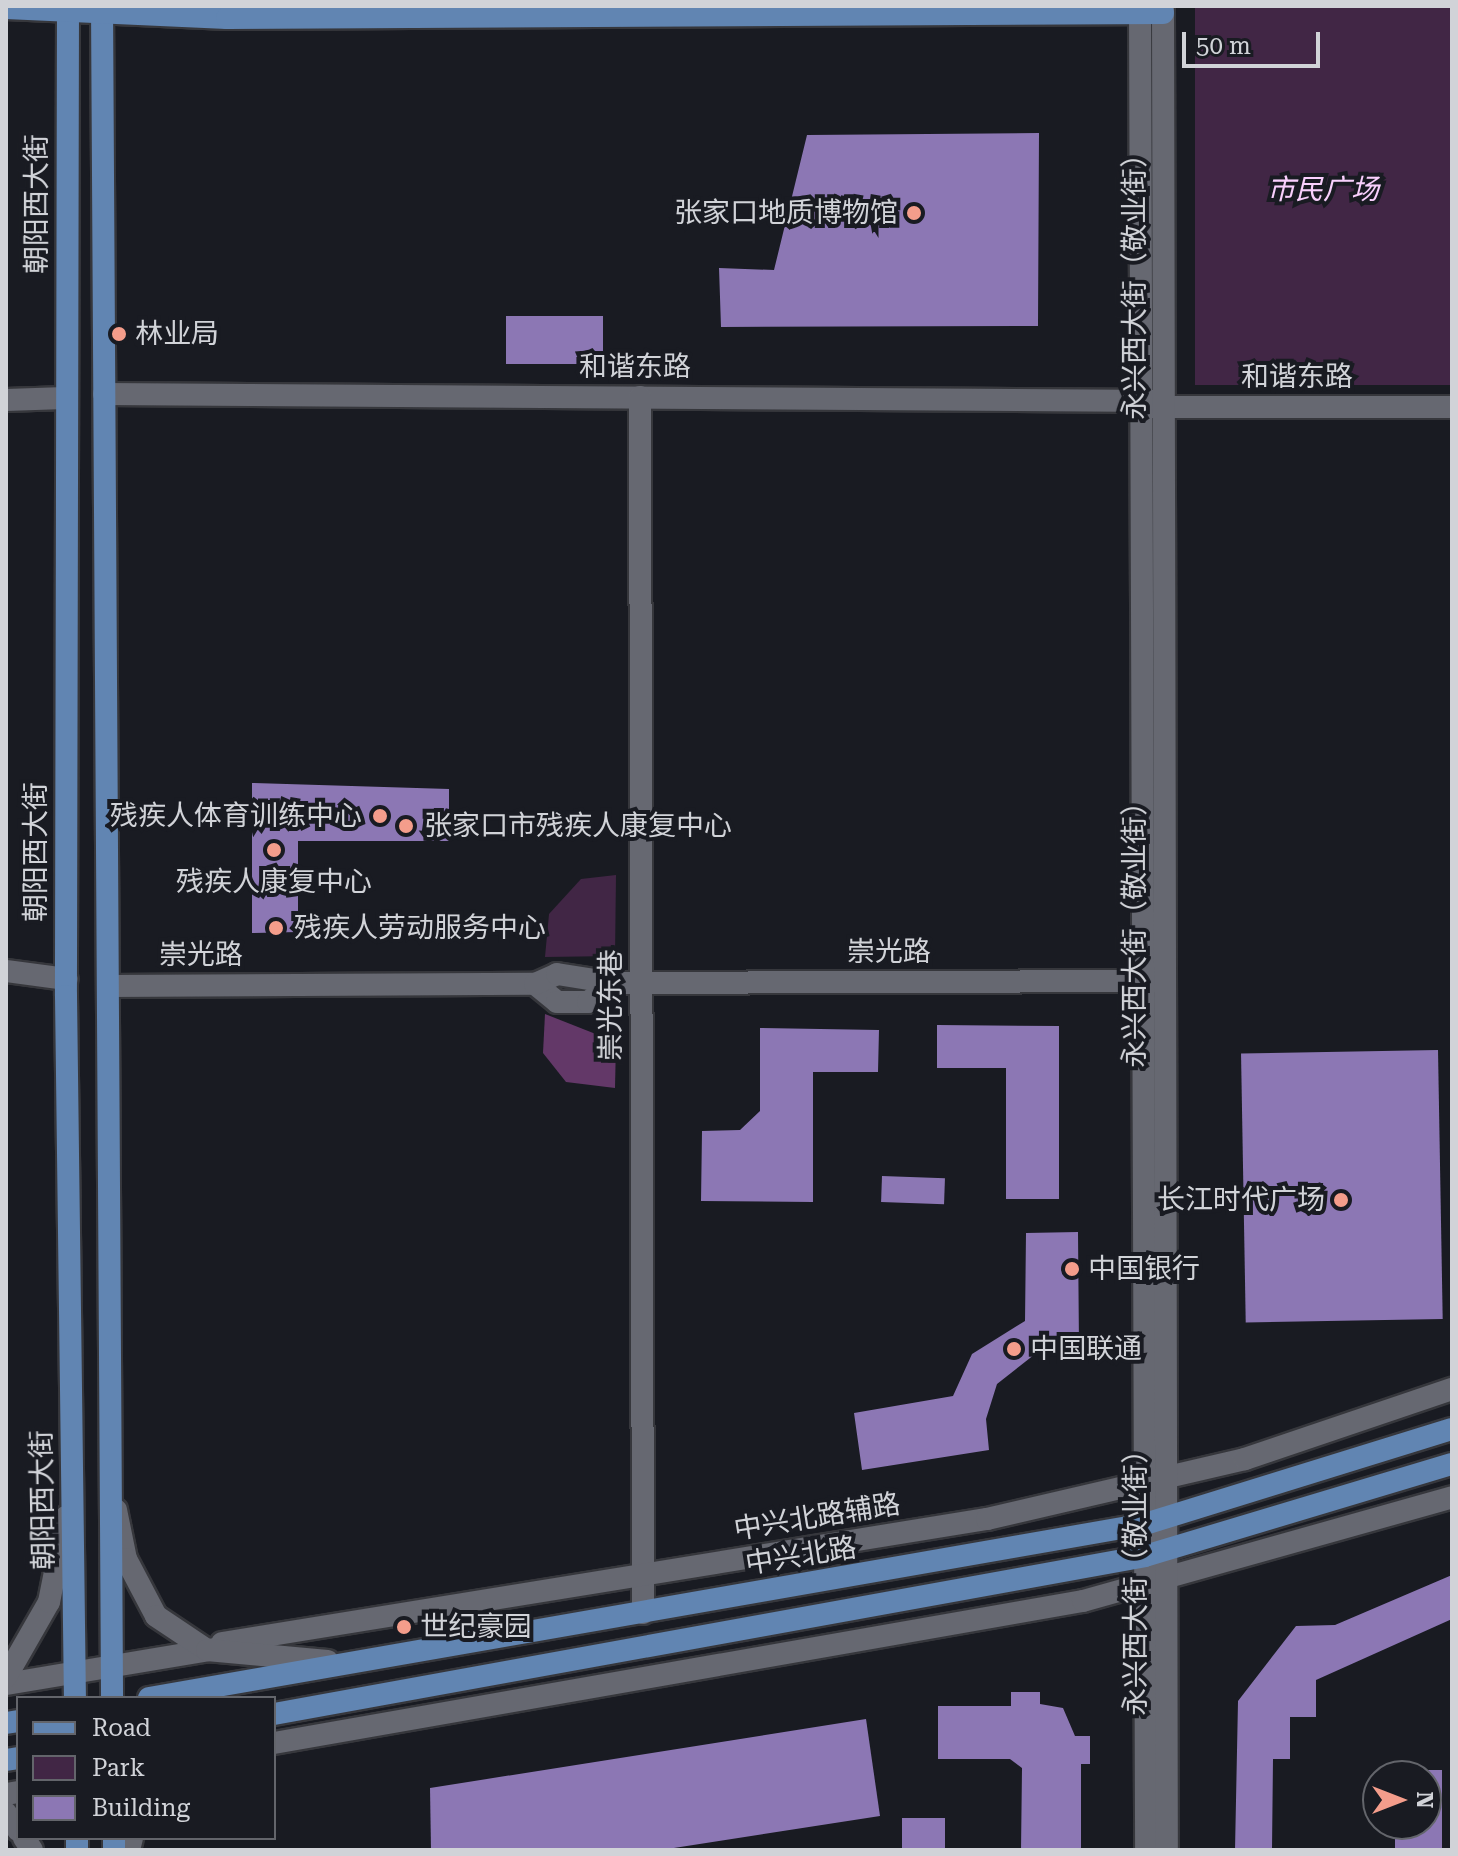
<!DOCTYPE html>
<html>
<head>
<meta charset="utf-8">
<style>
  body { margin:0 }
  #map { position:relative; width:1458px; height:1856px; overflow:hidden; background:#191b22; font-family:"Roboto Serif","Noto Sans SC",serif }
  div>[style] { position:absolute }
  .green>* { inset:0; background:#412645; transform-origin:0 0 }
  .forest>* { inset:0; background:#633868 }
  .building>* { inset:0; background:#8c77b4; transform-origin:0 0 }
  .roads { filter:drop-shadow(2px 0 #36373c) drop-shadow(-2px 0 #36373c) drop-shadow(0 2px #36373c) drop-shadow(0 -2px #36373c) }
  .tertiary>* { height:22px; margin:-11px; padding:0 11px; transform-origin:11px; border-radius:11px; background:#666871 }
  .secondary>* { height:22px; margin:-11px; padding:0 11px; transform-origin:11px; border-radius:11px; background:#666871 }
  .primary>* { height:22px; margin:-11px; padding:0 11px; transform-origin:11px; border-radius:11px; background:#6185b2 }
  .dots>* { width:22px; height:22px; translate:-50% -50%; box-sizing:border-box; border:4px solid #191b22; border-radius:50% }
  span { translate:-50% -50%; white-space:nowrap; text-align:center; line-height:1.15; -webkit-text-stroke:8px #191b22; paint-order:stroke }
  .park-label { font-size:28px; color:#f9d0fd; font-style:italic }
  .street-label { font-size:28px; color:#d1d3d8 }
  .poi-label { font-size:28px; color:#d1d3d8 }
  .right { translate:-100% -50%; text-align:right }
  .left { translate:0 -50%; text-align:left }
  .frame { position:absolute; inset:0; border:8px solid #d1d3d8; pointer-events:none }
  .legend { position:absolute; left:16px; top:1696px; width:260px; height:144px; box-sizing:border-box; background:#191b22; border:2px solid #63656b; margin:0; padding:10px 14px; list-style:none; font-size:24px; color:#d1d3d8 }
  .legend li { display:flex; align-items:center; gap:16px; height:40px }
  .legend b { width:40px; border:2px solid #63656b }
  .north { position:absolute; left:1362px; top:1760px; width:80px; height:80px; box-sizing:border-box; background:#191b22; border:2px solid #63656b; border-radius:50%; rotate:90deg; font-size:22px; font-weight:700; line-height:32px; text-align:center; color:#d1d3d8 }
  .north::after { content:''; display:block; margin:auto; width:28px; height:36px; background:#f49d8b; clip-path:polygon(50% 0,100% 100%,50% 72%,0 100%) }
  .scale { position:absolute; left:1182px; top:32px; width:138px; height:36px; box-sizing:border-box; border:4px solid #d1d3d8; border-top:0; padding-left:10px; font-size:24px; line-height:28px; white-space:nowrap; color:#d1d3d8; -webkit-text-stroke:6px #191b22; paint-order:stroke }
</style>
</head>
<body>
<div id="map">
  <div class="green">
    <div style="left:1195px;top:6px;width:257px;height:379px"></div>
    <div style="clip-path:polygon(616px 875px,615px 956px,545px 957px,549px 914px,581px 879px)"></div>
  </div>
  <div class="forest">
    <div style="clip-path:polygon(545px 1014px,616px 1042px,615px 1088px,566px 1082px,543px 1053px)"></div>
  </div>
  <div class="building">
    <div style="clip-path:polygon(1039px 133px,1038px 326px,721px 327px,719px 268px,774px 270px,807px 135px)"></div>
    <div style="left:506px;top:316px;width:97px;height:48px"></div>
    <div style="clip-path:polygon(252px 783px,449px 789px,449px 841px,298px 841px,298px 932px,252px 933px)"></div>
    <div style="clip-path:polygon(937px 1025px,1059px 1026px,1059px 1199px,1006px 1199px,1006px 1068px,937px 1068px)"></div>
    <div style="clip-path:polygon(760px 1028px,879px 1030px,878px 1072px,813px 1072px,813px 1202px,701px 1201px,702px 1131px,740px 1130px,760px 1111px)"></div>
    <div style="left:1438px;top:1050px;width:269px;height:197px;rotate:89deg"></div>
    <div style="left:882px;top:1176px;width:63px;height:26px;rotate:2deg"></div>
    <div style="clip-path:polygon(1078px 1232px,1079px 1347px,1039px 1351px,997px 1384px,986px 1419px,989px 1450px,862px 1470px,854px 1413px,953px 1396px,972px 1354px,1025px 1321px,1026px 1233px)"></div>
    <div style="clip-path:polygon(1452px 1575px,1452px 1619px,1316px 1680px,1316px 1717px,1290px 1717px,1290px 1759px,1273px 1759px,1272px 1850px,1235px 1850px,1238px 1701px,1296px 1626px,1335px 1625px)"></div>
    <div style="clip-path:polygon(1011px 1692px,1040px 1692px,1040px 1704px,1063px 1708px,1075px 1736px,1090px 1736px,1090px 1764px,1081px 1764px,1081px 1850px,1021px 1850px,1022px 1768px,1010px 1759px,938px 1759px,938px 1706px,1011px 1706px)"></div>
    <div style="clip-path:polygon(866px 1719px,880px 1816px,661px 1850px,431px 1850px,430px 1788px)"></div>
    <div style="clip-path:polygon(1426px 1770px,1442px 1770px,1442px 1850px,1395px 1850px,1395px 1824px,1426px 1824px)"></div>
    <div style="left:902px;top:1818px;width:43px;height:32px"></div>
  </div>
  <div class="roads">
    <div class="tertiary">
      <div style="left:104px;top:394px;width:1055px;rotate:0.38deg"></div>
      <div style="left:640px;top:397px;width:1216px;rotate:89.86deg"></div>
      <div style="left:6px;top:400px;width:59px;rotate:-1.9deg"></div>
      <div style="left:1147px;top:407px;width:305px"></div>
      <div style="left:6px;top:971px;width:61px;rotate:7.6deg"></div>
      <div style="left:535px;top:984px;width:28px;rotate:39deg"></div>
      <div style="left:557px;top:1002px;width:31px"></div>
      <div style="left:588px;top:1002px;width:32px;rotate:-36deg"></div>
      <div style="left:108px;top:986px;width:427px;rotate:-0.3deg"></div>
      <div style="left:535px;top:984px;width:24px;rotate:-24deg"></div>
      <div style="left:557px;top:974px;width:58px;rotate:9deg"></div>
      <div style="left:614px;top:983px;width:546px;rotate:-0.21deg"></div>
      <div style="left:222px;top:1643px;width:775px;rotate:-9.21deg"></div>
      <div style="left:987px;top:1519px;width:265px;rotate:-13.1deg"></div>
      <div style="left:1245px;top:1459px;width:219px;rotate:-18.7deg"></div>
      <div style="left:6px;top:1684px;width:217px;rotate:-9.5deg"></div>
      <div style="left:274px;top:1743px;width:821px;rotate:-9.96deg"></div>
      <div style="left:1083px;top:1601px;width:383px;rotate:-15.7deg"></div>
      <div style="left:6px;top:1794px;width:12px;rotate:-9deg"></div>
    </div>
    <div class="secondary">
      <div style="left:1140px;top:6px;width:1844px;rotate:89.81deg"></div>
      <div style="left:1163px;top:6px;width:1844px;rotate:89.88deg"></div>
      <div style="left:116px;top:1510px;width:50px;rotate:78.5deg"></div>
      <div style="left:126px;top:1559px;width:64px;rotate:62.2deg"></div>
      <div style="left:156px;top:1616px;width:61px;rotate:33.7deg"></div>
      <div style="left:207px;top:1650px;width:121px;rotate:5.2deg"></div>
      <div style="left:6px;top:1677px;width:86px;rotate:-60.2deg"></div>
      <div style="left:49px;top:1602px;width:87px;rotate:-78.7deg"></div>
      <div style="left:6px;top:1813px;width:21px;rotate:55deg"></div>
      <div style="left:24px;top:1838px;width:14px;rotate:56deg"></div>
      <div style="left:129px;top:1850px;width:12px;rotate:-76deg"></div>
    </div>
    <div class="primary">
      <div style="left:68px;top:6px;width:990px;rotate:90.12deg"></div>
      <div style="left:66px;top:996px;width:702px;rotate:89.27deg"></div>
      <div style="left:102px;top:6px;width:1692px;rotate:89.66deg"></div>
      <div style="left:6px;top:8px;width:221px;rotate:2.6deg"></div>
      <div style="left:227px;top:18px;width:936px;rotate:-0.31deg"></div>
      <div style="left:149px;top:1698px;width:1011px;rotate:-9.91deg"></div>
      <div style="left:1145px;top:1524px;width:321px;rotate:-17.2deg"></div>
      <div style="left:274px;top:1714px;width:885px;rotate:-10.28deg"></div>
      <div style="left:1145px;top:1556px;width:320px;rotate:-16.7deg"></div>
      <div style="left:6px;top:1723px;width:12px;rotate:-9deg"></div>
      <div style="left:6px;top:1760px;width:12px;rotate:-9deg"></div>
      <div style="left:77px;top:1838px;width:12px;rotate:90deg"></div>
      <div style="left:114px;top:1838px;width:12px;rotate:90deg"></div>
    </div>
  </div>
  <div class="dots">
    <div style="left:914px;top:213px;background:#f49d8b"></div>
    <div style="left:119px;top:334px;background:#f49d8b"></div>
    <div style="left:380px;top:816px;background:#f49d8b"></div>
    <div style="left:406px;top:826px;background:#f49d8b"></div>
    <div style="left:274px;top:850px;background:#f49d8b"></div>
    <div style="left:276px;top:928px;background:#f49d8b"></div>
    <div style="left:1341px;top:1200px;background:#f49d8b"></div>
    <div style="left:1072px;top:1269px;background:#f49d8b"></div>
    <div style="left:1014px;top:1349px;background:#f49d8b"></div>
    <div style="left:404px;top:1627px;background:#f49d8b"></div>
  </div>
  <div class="park-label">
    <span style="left:1323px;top:190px">市民广场</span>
  </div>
  <div class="street-label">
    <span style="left:37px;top:204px;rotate:-90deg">朝阳西大街</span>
    <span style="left:1135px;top:280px;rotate:-90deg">永兴西大街（敬业街）</span>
    <span style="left:635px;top:367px">和谐东路</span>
    <span style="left:1297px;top:377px">和谐东路</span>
    <span style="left:36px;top:852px;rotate:-90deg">朝阳西大街</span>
    <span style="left:1135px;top:928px;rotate:-90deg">永兴西大街（敬业街）</span>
    <span style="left:889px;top:952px">崇光路</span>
    <span style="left:201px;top:955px">崇光路</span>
    <span style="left:611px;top:1005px;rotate:-90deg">崇光东巷</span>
    <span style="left:43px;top:1500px;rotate:-91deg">朝阳西大街</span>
    <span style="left:817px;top:1517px;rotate:-9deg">中兴北路辅路</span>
    <span style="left:801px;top:1556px;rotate:-9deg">中兴北路</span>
    <span style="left:1136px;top:1576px;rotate:-90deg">永兴西大街（敬业街）</span>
  </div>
  <div class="poi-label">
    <span class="right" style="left:898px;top:213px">张家口地质博物馆</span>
    <span class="left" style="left:135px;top:334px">林业局</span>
    <span class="right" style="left:362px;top:816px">残疾人体育训练中心</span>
    <span class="left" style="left:424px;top:826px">张家口市残疾人康复中心</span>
    <span style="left:274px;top:882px">残疾人康复中心</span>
    <span class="left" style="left:294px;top:928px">残疾人劳动服务中心</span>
    <span class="right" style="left:1325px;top:1200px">长江时代广场</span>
    <span class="left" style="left:1088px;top:1269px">中国银行</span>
    <span class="left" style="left:1030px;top:1349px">中国联通</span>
    <span class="left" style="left:420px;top:1627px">世纪豪园</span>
  </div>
  <div class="frame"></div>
  <ul class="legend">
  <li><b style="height:10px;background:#6185b2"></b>Road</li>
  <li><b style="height:22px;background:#412645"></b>Park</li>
  <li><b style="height:22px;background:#8c77b4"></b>Building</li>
  </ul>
  <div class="north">N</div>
  <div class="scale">50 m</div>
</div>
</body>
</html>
